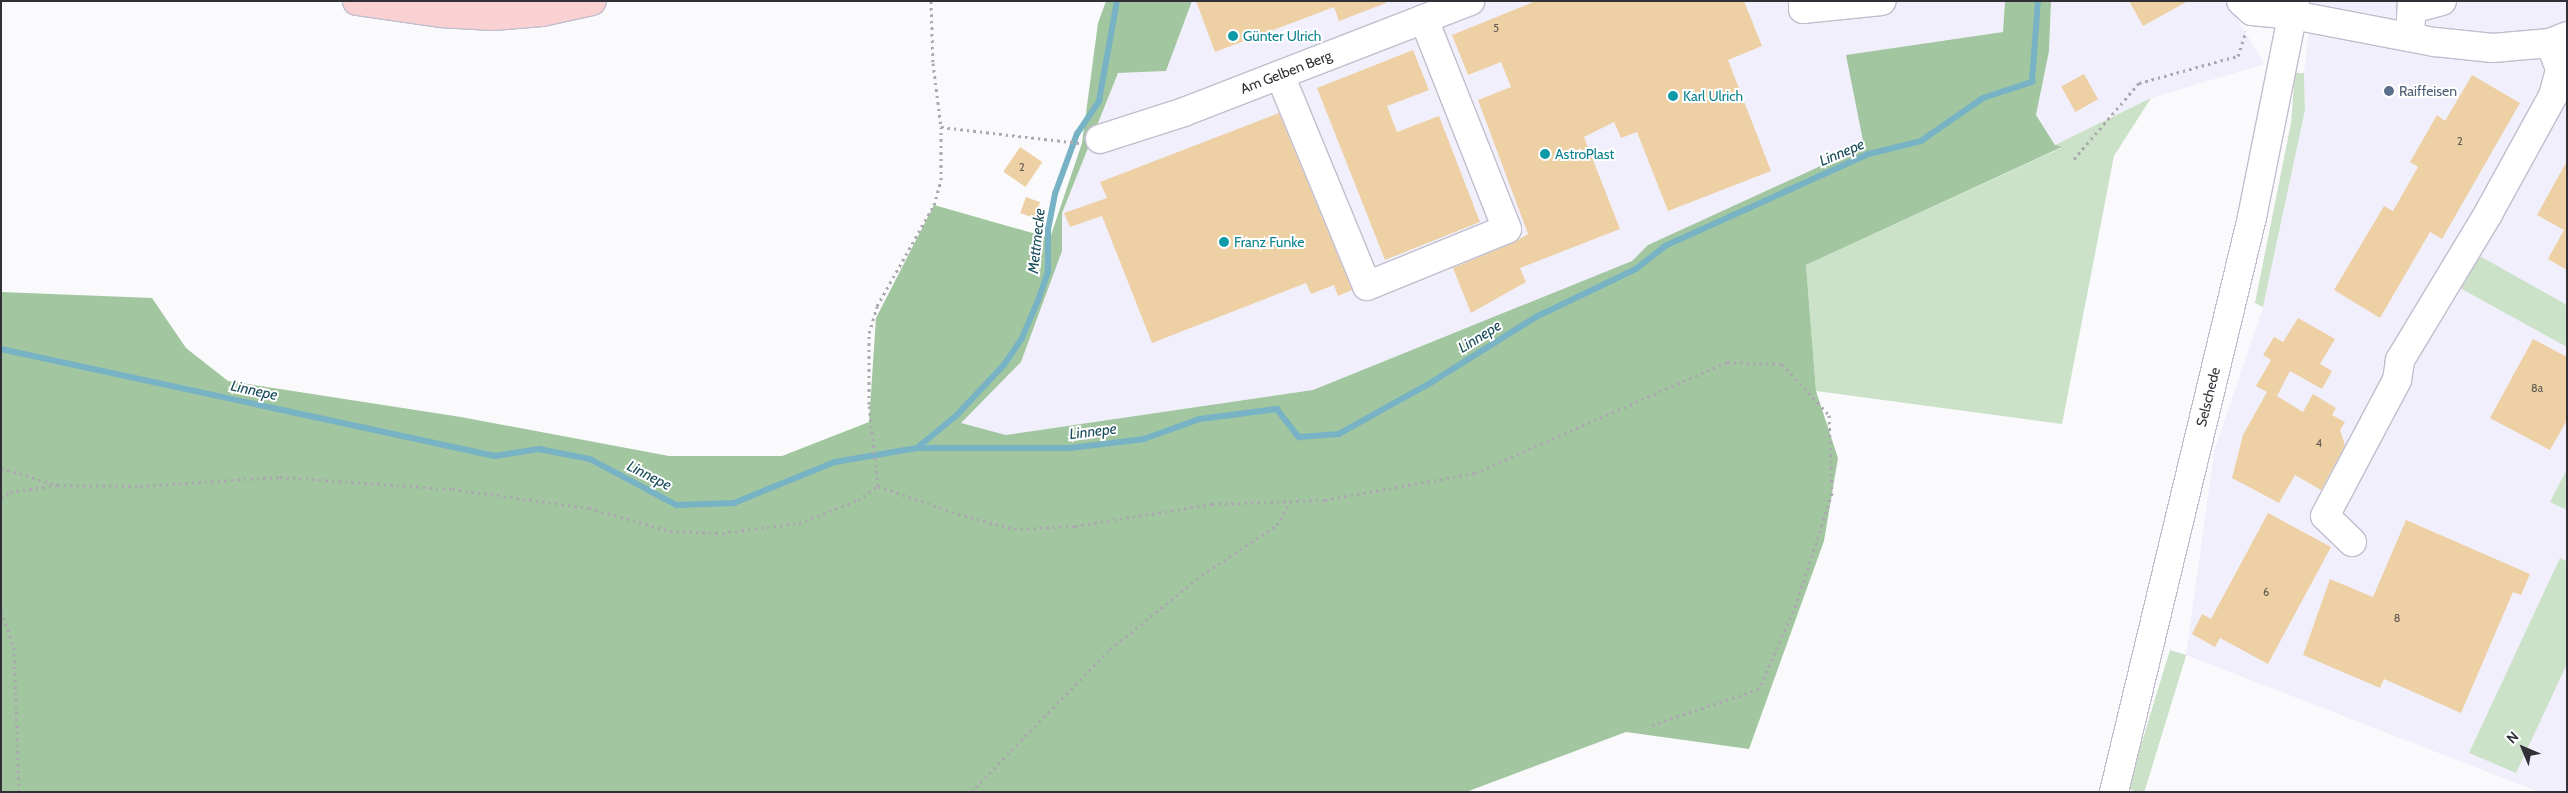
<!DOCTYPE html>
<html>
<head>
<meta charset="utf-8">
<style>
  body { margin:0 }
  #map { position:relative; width:2568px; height:793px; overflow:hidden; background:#fafafd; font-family:Cabin,sans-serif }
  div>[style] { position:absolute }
  .built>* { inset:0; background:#f2effd }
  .green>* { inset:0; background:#cbe2c9; transform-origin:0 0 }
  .forest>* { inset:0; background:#a2c6a0 }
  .stream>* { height:5.5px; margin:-2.75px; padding:0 2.75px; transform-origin:2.75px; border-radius:2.75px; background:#77b3c5 }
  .building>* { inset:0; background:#edd1a4; transform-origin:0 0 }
  .path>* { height:3px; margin-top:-1.5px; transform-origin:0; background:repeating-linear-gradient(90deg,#aaaaae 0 2.5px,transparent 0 6.5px) }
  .roads { filter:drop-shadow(1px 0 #c1bdcd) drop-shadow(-1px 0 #c1bdcd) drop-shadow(0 1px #c1bdcd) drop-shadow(0 -1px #c1bdcd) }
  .minor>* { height:28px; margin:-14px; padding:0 14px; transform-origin:14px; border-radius:14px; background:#fff }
  .major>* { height:28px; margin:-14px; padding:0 14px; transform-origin:14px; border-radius:14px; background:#fad1d3 }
  .dots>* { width:14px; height:14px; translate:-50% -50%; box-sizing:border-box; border:2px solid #fff; border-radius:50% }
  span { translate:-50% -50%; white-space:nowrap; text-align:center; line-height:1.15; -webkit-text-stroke:4px #fff; paint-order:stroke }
  .number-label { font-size:11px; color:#605852 }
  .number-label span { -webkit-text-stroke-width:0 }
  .culture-label { font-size:14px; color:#0d838f }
  .left { translate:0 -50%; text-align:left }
  .street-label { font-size:14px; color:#313036 }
  .service-label { font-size:14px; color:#4e5e75 }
  .water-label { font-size:15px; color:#1a4d5b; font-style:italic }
  .frame { position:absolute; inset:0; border:2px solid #313036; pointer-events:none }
  .north { position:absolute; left:2498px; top:723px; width:50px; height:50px; -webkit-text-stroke:4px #fff; paint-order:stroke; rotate:315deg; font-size:14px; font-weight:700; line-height:20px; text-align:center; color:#313036 }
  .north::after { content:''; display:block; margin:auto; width:18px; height:22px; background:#313036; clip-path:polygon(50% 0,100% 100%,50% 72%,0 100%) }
</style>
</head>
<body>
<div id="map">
  <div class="built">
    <div style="clip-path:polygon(1192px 1px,2005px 1px,2003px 32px,1847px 55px,1864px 146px,1648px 245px,1632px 261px,1313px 390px,1005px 435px,960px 423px,1021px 362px,1062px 251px,1062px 213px,1118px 73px,1166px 71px)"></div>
    <div style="clip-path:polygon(2051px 1px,2226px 1px,2265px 64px,2151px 98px,2055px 145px,2036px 115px,2049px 51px)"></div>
    <div style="clip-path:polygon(2312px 1px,2567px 1px,2567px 792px,2539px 792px,2186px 655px,2214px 452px,2263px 307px,2305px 110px,2304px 73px)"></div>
  </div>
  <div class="green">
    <div style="clip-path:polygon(2295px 73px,2304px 73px,2305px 110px,2263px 307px,2255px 303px,2291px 123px)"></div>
    <div style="clip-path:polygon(2151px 98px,2114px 156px,2062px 424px,1816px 391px,1806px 265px,2061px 148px,2055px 145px)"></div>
    <div style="clip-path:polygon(2478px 255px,2567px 305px,2567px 347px,2458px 287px)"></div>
    <div style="clip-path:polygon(2567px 469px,2567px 510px,2550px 502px)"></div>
    <div style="clip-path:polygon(2560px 558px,2567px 561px,2567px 664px,2516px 773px,2469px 753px)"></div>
    <div style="left:2170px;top:650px;width:17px;height:145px;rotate:17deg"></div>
  </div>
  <div class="forest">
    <div style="clip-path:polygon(1106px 1px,1192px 1px,1166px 71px,1118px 73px,1062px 213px,1062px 251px,1021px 362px,961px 423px,1006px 435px,1313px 390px,1632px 261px,1648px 245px,1864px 146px,1846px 55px,2003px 32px,2005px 1px,2051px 1px,2049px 51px,2036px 115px,2055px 145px,2062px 147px,1806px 265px,1816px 391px,1838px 458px,1824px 541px,1749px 749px,1626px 732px,1466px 792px,1px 792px,1px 292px,152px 298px,186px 348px,228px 381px,461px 417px,669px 456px,782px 456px,869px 422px,876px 318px,934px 205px,1050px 238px,1082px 143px,1098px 23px)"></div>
  </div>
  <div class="stream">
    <div style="left:1px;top:349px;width:505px;rotate:12.22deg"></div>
    <div style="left:495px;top:456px;width:45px;rotate:-9deg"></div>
    <div style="left:539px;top:449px;width:52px;rotate:11.1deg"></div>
    <div style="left:590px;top:459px;width:98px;rotate:27.9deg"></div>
    <div style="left:677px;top:505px;width:57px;rotate:-2deg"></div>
    <div style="left:734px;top:503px;width:109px;rotate:-22.1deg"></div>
    <div style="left:835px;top:462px;width:83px;rotate:-9.7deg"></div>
    <div style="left:917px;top:448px;width:153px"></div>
    <div style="left:1070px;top:448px;width:75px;rotate:-6.9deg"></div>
    <div style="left:1144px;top:439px;width:59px;rotate:-19.7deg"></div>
    <div style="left:1200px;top:419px;width:78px;rotate:-7.4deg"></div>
    <div style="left:1277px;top:409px;width:36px;rotate:52deg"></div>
    <div style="left:1299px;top:437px;width:40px;rotate:-4.3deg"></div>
    <div style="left:1339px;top:434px;width:107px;rotate:-29.2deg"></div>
    <div style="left:1432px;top:382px;width:123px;rotate:-32deg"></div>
    <div style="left:1536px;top:317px;width:111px;rotate:-25.6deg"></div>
    <div style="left:1636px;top:269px;width:37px;rotate:-38deg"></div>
    <div style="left:1665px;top:246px;width:224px;rotate:-24.3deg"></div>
    <div style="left:1869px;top:154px;width:54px;rotate:-14deg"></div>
    <div style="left:1921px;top:141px;width:75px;rotate:-34.7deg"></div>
    <div style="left:1983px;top:98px;width:52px;rotate:-18.1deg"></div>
    <div style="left:2032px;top:82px;width:81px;rotate:-85.8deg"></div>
    <div style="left:917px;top:448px;width:52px;rotate:-39.5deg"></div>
    <div style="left:957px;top:415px;width:69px;rotate:-46.8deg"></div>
    <div style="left:1004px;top:365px;width:32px;rotate:-56deg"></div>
    <div style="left:1022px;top:338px;width:40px;rotate:-66.6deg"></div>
    <div style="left:1038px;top:301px;width:31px;rotate:-71deg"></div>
    <div style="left:1048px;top:272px;width:42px;rotate:-90deg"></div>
    <div style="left:1048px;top:230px;width:37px;rotate:-79deg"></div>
    <div style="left:1055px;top:194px;width:64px;rotate:-69.9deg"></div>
    <div style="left:1077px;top:134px;width:40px;rotate:-56deg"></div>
    <div style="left:1099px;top:101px;width:102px;rotate:-79.8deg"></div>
  </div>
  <div class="building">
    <div style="clip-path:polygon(1196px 1px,1386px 1px,1386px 3px,1339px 21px,1334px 7px,1215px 52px)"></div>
    <div style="clip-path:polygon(1536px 1px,1744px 1px,1762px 46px,1728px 60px,1771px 171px,1668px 211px,1637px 132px,1621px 138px,1614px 122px,1584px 137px,1620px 229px,1520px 268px,1526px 282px,1471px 313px,1453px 268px,1513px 243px,1528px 234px,1478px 100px,1511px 87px,1501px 62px,1468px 75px,1452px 35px)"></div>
    <div style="clip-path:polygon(2129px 1px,2188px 1px,2143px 26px)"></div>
    <div style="clip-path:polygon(1413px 50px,1429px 90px,1387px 106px,1397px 132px,1439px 116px,1480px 222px,1385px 260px,1317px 88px)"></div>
    <div style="left:2084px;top:74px;width:29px;height:26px;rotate:61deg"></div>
    <div style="clip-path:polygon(2472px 75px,2520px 103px,2442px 239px,2430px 232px,2380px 318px,2334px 290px,2384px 206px,2393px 211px,2418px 167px,2410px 162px,2437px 115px,2445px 121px)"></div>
    <div style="clip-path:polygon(1279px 113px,1352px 290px,1338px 296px,1334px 285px,1311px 294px,1306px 283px,1152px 343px,1102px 216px,1070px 227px,1064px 213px,1107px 198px,1100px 182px)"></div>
    <div style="left:1020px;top:147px;width:27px;height:30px;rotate:34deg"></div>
    <div style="clip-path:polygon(2567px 161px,2567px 270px,2548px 259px,2564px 230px,2537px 215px)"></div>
    <div style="left:1026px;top:197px;width:15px;height:17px;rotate:20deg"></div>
    <div style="clip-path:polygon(2298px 318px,2335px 339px,2320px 364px,2332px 371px,2322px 389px,2290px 371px,2277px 396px,2303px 412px,2313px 394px,2336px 408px,2332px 415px,2345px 422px,2340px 430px,2345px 445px,2321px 490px,2295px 475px,2279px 503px,2232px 478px,2243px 435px,2267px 392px,2256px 386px,2271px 360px,2263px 355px,2274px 337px,2283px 342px)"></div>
    <div style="clip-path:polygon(2533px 339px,2567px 357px,2567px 420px,2550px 450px,2490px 418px)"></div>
    <div style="clip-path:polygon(2268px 513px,2331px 547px,2268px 664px,2220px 638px,2215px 647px,2192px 634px,2202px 614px,2211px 619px)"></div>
    <div style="clip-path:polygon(2406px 520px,2530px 574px,2521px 595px,2513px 592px,2461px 713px,2384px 679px,2380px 688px,2303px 655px,2330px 579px,2373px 597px)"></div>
  </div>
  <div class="path">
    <div style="left:931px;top:1px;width:62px;rotate:88.2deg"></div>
    <div style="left:933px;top:63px;width:64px;rotate:82.9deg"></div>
    <div style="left:941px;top:127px;width:139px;rotate:6.6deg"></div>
    <div style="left:2074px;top:159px;width:100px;rotate:-49.5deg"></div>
    <div style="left:2139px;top:83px;width:103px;rotate:-15.3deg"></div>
    <div style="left:2238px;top:56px;width:26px;rotate:-72deg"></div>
    <div style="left:1px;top:468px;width:55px;rotate:16.8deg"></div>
    <div style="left:878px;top:486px;width:85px;rotate:19.3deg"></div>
    <div style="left:958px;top:514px;width:58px;rotate:15deg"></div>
    <div style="left:1014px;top:529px;width:61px;rotate:-2.8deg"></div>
    <div style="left:1075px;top:526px;width:139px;rotate:-9.1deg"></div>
    <div style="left:1212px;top:504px;width:113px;rotate:-2deg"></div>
    <div style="left:1325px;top:500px;width:152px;rotate:-10.2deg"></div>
    <div style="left:1475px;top:473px;width:275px;rotate:-23.8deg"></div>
    <div style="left:1727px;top:362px;width:55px;rotate:2.1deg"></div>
    <div style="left:1782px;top:364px;width:69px;rotate:47.3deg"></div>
    <div style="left:1829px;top:415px;width:78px;rotate:87.8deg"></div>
    <div style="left:1832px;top:493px;width:118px;rotate:107.8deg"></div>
    <div style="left:1796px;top:605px;width:92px;rotate:113.8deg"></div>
    <div style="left:1759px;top:689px;width:113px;rotate:161.4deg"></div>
    <div style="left:1px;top:498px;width:11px;rotate:-34deg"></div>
    <div style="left:10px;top:492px;width:48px;rotate:-8.5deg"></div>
    <div style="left:57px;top:485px;width:83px;rotate:0.7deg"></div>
    <div style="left:140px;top:486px;width:140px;rotate:-3.7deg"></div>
    <div style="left:280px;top:477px;width:172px;rotate:4deg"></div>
    <div style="left:452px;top:489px;width:138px;rotate:7.9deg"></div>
    <div style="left:589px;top:508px;width:84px;rotate:15.9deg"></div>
    <div style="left:670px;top:531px;width:52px;rotate:2.2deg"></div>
    <div style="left:722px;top:533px;width:78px;rotate:-7.4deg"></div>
    <div style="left:799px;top:523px;width:63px;rotate:-21.3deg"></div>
    <div style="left:858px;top:500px;width:24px;rotate:-35deg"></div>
    <div style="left:878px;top:486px;width:82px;rotate:-96.3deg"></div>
    <div style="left:869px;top:404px;width:71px;rotate:-90deg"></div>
    <div style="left:869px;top:333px;width:28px;rotate:-73deg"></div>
    <div style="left:877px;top:306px;width:116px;rotate:-60.6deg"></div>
    <div style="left:934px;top:205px;width:26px;rotate:-74deg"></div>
    <div style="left:941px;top:180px;width:53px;rotate:-90deg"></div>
    <div style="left:1px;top:611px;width:38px;rotate:70deg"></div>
    <div style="left:14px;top:647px;width:145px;rotate:88deg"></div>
    <div style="left:971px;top:792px;width:199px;rotate:-45.8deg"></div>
    <div style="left:1110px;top:649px;width:118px;rotate:-38.8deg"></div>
    <div style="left:1202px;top:575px;width:90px;rotate:-33.7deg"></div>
    <div style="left:1277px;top:525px;width:28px;rotate:-60deg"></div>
  </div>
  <div class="roads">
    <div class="minor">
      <div style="left:1803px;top:1px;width:8px;rotate:90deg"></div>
      <div style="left:1803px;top:9px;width:79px;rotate:-5.8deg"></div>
      <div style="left:2241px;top:1px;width:15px;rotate:42deg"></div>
      <div style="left:2252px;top:11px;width:41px;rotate:5.6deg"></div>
      <div style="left:2293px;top:15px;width:145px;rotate:10.8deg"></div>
      <div style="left:2435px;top:42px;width:58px;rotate:5.9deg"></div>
      <div style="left:2493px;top:48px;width:57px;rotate:-5deg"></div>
      <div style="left:2550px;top:43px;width:18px;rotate:-22deg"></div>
      <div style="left:2412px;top:9px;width:31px;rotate:-15deg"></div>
      <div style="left:2410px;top:37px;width:36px;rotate:-87deg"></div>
      <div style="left:1280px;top:75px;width:228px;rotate:67.6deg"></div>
      <div style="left:1367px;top:286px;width:151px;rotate:-22.2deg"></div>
      <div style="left:1507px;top:229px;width:226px;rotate:-111.6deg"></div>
      <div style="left:1100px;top:139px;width:88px;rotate:-17.8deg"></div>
      <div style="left:1184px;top:112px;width:307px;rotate:-21.2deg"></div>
      <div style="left:2352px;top:542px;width:37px;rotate:-136deg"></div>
      <div style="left:2325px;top:516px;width:154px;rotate:-62.1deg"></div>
      <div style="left:2397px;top:380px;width:20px;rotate:-81deg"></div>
      <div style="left:2400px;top:360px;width:170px;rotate:-58.9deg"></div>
      <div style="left:2488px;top:214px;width:135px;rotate:-61.2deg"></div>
      <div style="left:2553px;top:96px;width:28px;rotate:-75deg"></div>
      <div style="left:2560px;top:69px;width:28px;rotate:-111deg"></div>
      <div style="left:2114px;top:792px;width:591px;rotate:-76.5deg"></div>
      <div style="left:2252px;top:217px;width:220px;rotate:-78.7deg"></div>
    </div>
    <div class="major">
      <div style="left:357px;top:1px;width:84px;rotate:8.2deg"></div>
      <div style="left:440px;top:13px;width:53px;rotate:3.2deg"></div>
      <div style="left:493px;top:16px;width:49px;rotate:-4.7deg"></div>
      <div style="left:542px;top:12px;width:51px;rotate:-12.4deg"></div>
    </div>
  </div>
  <div class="dots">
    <div style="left:1233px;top:36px;background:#0f9aa8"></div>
    <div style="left:2389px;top:91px;background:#5c6f8a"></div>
    <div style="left:1673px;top:96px;background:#0f9aa8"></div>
    <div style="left:1545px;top:154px;background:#0f9aa8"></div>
    <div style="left:1224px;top:242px;background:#0f9aa8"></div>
  </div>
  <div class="number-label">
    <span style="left:1496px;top:28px">5</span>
    <span style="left:2460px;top:141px">2</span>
    <span style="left:1022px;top:167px">2</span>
    <span style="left:2537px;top:388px">8a</span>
    <span style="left:2319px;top:443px">4</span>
    <span style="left:2266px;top:592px">6</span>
    <span style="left:2397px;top:618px">8</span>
  </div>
  <div class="culture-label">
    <span class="left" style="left:1243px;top:36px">Günter Ulrich</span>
    <span class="left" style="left:1683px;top:96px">Karl Ulrich</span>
    <span class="left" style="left:1555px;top:154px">AstroPlast</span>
    <span class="left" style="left:1234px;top:242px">Franz Funke</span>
  </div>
  <div class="street-label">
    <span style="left:1286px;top:72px;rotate:-21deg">Am Gelben Berg</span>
    <span style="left:2208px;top:397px;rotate:-76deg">Selschede</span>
  </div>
  <div class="service-label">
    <span class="left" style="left:2399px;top:91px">Raiffeisen</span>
  </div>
  <div class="water-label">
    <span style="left:1842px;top:153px;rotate:-23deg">Linnepe</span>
    <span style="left:1037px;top:241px;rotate:-84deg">Mettmecke</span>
    <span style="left:1480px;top:337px;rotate:-32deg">Linnepe</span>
    <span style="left:254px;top:391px;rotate:12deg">Linnepe</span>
    <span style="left:1093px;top:432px;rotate:-7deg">Linnepe</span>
    <span style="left:649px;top:476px;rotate:27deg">Linnepe</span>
  </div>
  <div class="frame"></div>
  <div class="north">N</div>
</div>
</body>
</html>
